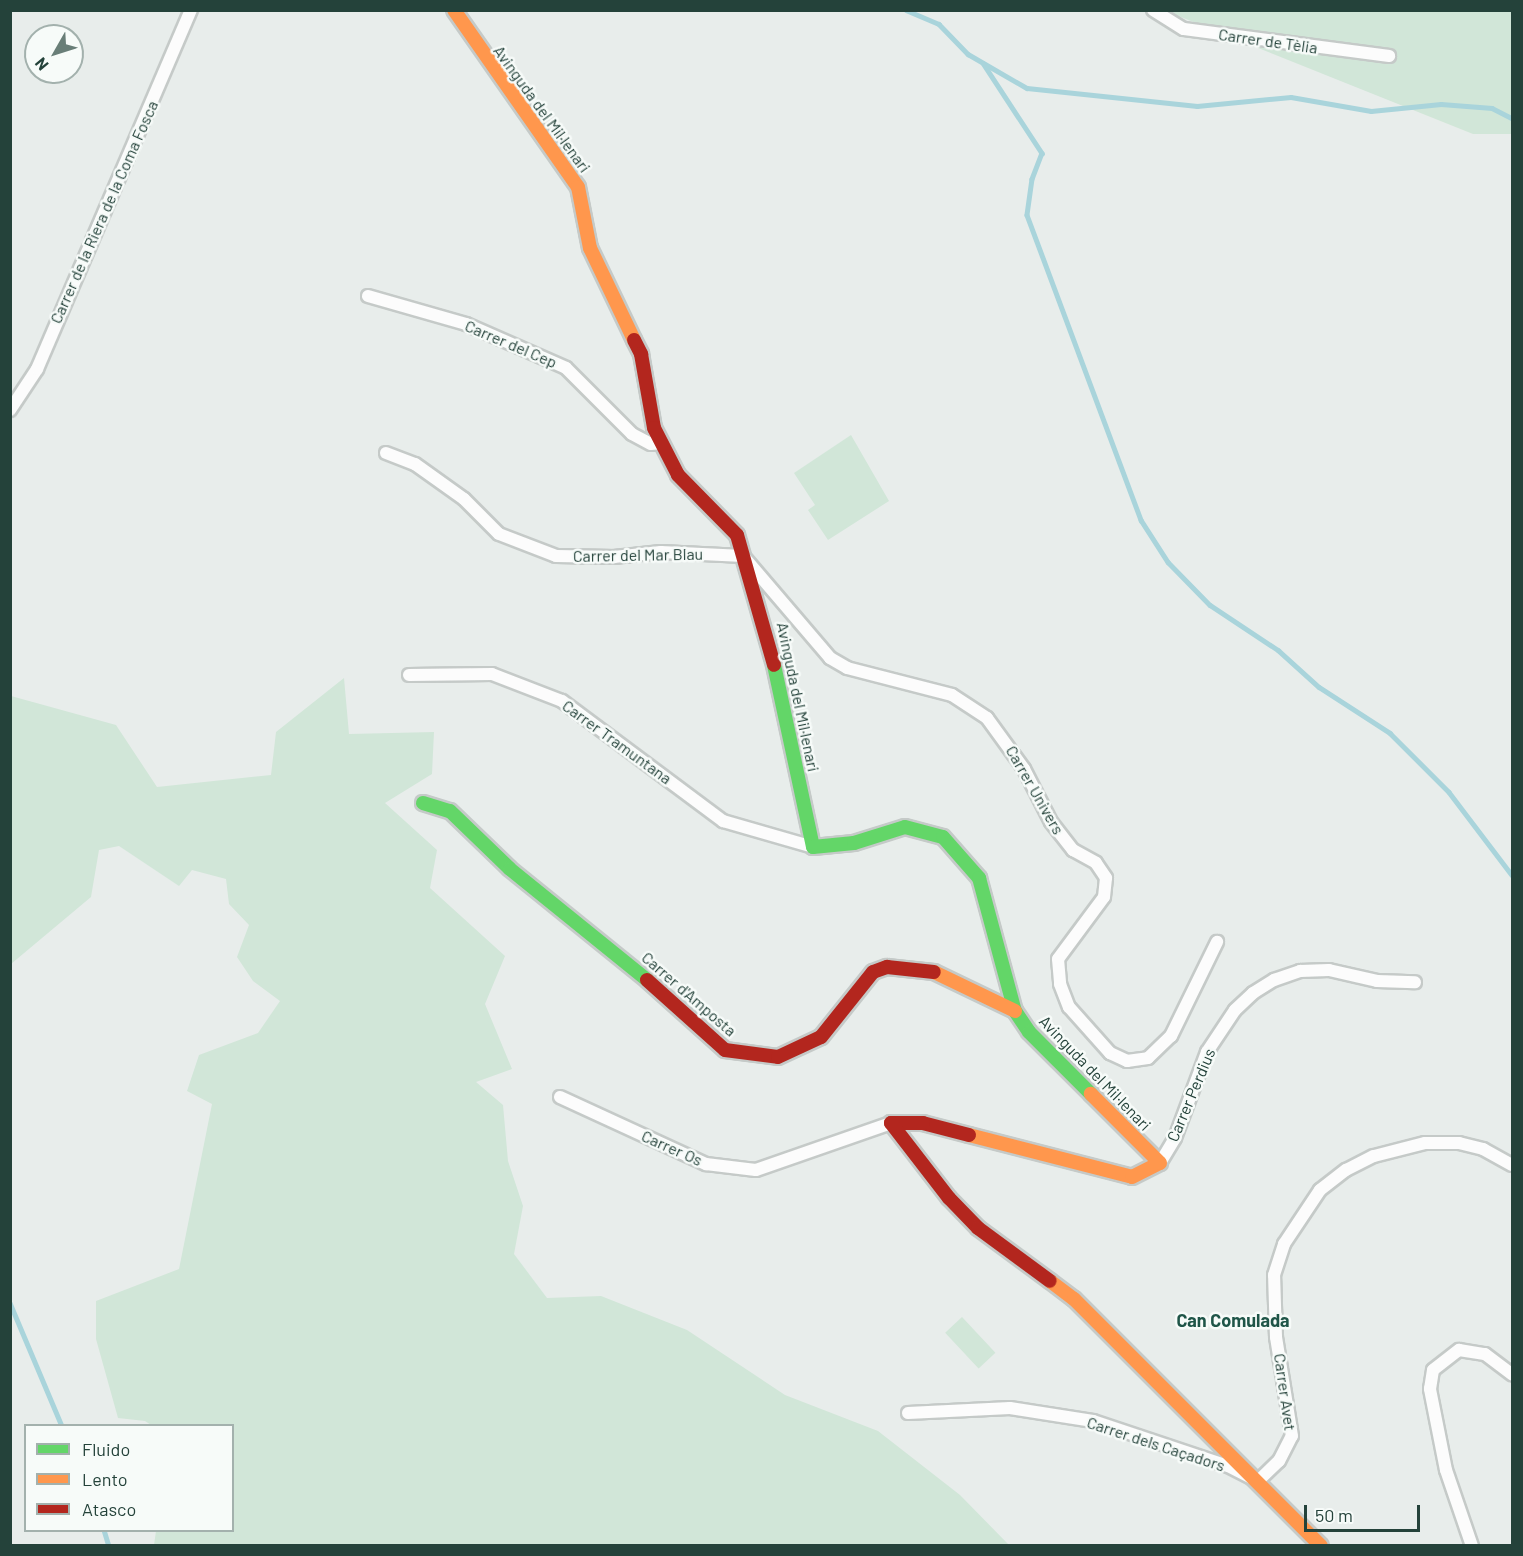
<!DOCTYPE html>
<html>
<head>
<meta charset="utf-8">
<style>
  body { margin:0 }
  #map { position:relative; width:1523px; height:1556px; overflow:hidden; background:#e8edeb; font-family:Barlow,sans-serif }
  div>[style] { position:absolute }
  .green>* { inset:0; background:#d1e6d8; transform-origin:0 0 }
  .stream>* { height:4.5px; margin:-2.25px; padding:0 2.25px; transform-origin:2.25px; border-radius:2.25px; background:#a9d4db }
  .roads { filter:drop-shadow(2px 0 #c5cac8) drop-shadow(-2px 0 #c5cac8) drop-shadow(0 2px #c5cac8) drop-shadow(0 -2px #c5cac8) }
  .street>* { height:12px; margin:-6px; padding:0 6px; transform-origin:6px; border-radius:6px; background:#fcfcfc }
  .fast>* { height:14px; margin:-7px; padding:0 7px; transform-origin:7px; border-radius:7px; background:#63d668 }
  .slow>* { height:14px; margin:-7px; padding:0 7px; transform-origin:7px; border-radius:7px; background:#ff974d }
  .jam>* { height:14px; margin:-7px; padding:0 7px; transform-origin:7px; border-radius:7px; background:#b3261e }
  span { translate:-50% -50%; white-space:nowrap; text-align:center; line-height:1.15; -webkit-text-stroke:5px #f7fbf9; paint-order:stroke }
  .street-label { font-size:16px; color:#24423a }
  .neighbourhood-label { font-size:18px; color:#1f5548; font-weight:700 }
  .frame { position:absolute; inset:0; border:12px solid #24423a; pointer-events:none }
  .legend { position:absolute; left:24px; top:1424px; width:210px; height:108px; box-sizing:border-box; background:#f7fbf9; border:2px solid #a3b1ad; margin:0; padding:8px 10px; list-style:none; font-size:18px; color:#24423a }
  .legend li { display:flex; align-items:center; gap:12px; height:30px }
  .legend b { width:30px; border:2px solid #a3b1ad }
  .north { position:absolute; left:24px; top:24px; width:60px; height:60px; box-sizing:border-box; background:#f7fbf9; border:2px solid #a3b1ad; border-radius:50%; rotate:231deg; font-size:16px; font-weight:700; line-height:24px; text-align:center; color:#24423a }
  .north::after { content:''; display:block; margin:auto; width:21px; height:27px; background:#697e78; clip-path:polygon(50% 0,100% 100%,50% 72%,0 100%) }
  .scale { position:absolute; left:1304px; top:1505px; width:116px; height:27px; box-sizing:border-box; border:3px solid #24423a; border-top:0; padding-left:8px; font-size:18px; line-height:21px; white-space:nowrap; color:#24423a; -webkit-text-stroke:4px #f7fbf9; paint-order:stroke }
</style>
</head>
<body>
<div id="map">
  <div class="green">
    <div style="clip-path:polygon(1166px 11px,1512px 11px,1512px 134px,1473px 134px)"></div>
    <div style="clip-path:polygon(851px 435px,889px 501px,828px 540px,808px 510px,815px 505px,794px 473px)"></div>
    <div style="clip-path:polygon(344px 678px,349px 734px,434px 732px,432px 774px,385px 803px,437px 850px,430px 888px,505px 956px,485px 1004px,512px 1069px,476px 1082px,503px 1105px,508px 1161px,523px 1206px,514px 1254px,547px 1298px,601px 1296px,687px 1330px,785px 1395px,878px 1431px,960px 1495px,1009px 1545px,154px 1545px,156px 1531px,232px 1530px,232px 1426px,151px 1425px,145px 1421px,118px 1418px,96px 1339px,96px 1301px,179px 1269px,212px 1104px,187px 1091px,199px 1055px,258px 1033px,280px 1001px,253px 981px,237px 957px,249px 925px,229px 904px,226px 879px,192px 870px,179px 886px,119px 846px,99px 850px,91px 897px,11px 964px,11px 696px,116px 725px,157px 787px,271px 775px,276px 732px)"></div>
    <div style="left:962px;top:1317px;width:49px;height:23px;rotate:47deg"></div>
  </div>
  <div class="stream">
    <div style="left:906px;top:10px;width:36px;rotate:23deg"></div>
    <div style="left:939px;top:24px;width:42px;rotate:46deg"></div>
    <div style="left:968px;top:54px;width:68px;rotate:30deg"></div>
    <div style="left:1027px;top:88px;width:171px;rotate:6deg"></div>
    <div style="left:1197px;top:106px;width:94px;rotate:-5.5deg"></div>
    <div style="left:1291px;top:97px;width:81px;rotate:9.9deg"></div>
    <div style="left:1371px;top:111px;width:70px;rotate:-5.7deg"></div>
    <div style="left:1441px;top:104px;width:51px;rotate:4.5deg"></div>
    <div style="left:1492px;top:108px;width:22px;rotate:27deg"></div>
    <div style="left:983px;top:63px;width:108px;rotate:56.8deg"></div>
    <div style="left:1042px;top:153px;width:28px;rotate:111deg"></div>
    <div style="left:1032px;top:179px;width:36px;rotate:98deg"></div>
    <div style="left:1027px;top:215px;width:326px;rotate:69.5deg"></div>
    <div style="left:1141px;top:520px;width:50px;rotate:57.3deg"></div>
    <div style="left:1168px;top:562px;width:60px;rotate:45.7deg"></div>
    <div style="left:1210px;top:605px;width:82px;rotate:33.5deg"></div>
    <div style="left:1278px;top:650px;width:55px;rotate:42.1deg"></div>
    <div style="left:1319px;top:687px;width:85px;rotate:32.9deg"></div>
    <div style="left:1390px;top:733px;width:83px;rotate:45deg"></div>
    <div style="left:1449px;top:792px;width:104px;rotate:52.8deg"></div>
    <div style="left:10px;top:1303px;width:134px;rotate:67.1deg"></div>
    <div style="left:104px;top:1530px;width:17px;rotate:73deg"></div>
  </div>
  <div class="roads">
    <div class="street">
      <div style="left:1153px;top:10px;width:36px;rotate:32deg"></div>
      <div style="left:1184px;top:29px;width:207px;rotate:7.5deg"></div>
      <div style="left:368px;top:296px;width:102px;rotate:15.9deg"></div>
      <div style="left:466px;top:324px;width:109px;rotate:23.7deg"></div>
      <div style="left:566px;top:368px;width:93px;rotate:45deg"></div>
      <div style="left:632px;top:434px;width:21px;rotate:28deg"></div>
      <div style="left:651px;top:444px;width:11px;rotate:-5deg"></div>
      <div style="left:10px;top:410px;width:49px;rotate:-56.6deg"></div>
      <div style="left:37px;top:369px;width:391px;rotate:-66.8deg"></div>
      <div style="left:386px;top:453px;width:31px;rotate:21deg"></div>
      <div style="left:415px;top:464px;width:60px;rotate:35.5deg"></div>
      <div style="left:464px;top:499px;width:49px;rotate:45deg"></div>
      <div style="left:499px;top:534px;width:61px;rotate:21.1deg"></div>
      <div style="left:556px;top:556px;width:58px;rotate:1deg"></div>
      <div style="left:614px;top:557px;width:47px;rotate:-6.1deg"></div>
      <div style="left:661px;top:552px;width:82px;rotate:2.8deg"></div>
      <div style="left:743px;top:556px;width:134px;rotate:49.5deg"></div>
      <div style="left:830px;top:658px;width:20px;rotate:30deg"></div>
      <div style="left:847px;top:668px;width:108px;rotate:14.4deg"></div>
      <div style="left:952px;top:695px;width:42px;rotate:33.3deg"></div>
      <div style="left:987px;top:718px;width:63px;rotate:54deg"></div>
      <div style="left:1024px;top:769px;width:59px;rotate:63deg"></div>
      <div style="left:1051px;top:822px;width:36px;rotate:52deg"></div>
      <div style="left:1073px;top:850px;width:26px;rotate:29deg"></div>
      <div style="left:1096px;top:863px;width:18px;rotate:56deg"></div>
      <div style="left:1106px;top:878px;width:19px;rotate:96deg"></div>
      <div style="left:1104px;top:897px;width:77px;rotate:126.6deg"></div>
      <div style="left:1058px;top:959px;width:25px;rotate:85deg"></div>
      <div style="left:1060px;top:984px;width:25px;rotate:69deg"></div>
      <div style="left:1069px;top:1007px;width:62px;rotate:48.3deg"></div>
      <div style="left:1110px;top:1053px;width:19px;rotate:25deg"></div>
      <div style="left:1127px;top:1061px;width:21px;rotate:-8deg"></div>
      <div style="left:1148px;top:1058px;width:32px;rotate:-44deg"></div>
      <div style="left:1171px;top:1036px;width:105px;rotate:-63.9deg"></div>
      <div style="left:409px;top:675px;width:83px;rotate:-0.7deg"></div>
      <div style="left:492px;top:674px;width:75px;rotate:21.1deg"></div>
      <div style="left:562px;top:701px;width:201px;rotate:36.7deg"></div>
      <div style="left:723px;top:821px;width:94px;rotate:16.1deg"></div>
      <div style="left:560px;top:1097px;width:161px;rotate:24.7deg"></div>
      <div style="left:706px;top:1164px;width:50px;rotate:6.8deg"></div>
      <div style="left:756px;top:1170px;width:143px;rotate:-19.2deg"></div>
      <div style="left:1160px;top:1163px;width:29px;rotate:-59deg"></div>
      <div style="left:1175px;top:1138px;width:92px;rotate:-69.6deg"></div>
      <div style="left:1207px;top:1052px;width:50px;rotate:-56.3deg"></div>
      <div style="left:1235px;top:1010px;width:25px;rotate:-43deg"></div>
      <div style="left:1253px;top:993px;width:25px;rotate:-32deg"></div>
      <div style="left:1274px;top:980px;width:28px;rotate:-19deg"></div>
      <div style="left:1300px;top:971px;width:29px;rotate:-2deg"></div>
      <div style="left:1329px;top:970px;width:49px;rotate:12.9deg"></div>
      <div style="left:1377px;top:981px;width:38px;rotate:2deg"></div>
      <div style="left:908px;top:1413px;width:102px;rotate:-2.8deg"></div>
      <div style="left:1010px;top:1408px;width:84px;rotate:8.9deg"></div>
      <div style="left:1093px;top:1421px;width:142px;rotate:18.4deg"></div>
      <div style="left:1228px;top:1466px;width:34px;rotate:27deg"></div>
      <div style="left:1258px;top:1481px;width:29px;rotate:-44deg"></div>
      <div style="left:1279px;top:1461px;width:28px;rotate:-63deg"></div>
      <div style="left:1292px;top:1436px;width:100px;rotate:-99.2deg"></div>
      <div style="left:1276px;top:1337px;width:62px;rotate:-91.8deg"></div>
      <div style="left:1274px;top:1275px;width:33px;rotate:-72deg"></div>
      <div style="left:1284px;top:1244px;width:65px;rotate:-56.3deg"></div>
      <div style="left:1320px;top:1190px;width:33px;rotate:-38deg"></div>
      <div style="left:1346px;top:1170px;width:31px;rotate:-27deg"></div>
      <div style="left:1374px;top:1156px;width:53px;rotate:-14.3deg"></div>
      <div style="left:1425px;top:1143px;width:34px"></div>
      <div style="left:1459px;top:1143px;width:25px;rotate:14deg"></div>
      <div style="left:1483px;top:1149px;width:33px;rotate:29deg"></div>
      <div style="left:1472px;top:1546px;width:80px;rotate:-108.9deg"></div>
      <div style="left:1446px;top:1470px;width:83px;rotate:-101.2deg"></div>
      <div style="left:1430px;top:1389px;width:19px;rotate:-81deg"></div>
      <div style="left:1433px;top:1370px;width:33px;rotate:-38deg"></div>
      <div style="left:1459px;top:1350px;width:26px;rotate:9deg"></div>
      <div style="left:1485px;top:1354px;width:34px;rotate:37deg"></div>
    </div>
    <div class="fast">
      <div style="left:774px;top:665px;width:186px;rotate:77.9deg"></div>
      <div style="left:813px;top:847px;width:41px;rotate:-5.6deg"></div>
      <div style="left:854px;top:843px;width:53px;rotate:-17.4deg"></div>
      <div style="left:905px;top:827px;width:39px;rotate:15deg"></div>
      <div style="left:943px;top:837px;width:55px;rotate:48.7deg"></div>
      <div style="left:979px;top:878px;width:138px;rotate:74.9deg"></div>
      <div style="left:1015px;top:1011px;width:25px;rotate:56deg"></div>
      <div style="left:1029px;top:1032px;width:88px;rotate:45deg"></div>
      <div style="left:423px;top:803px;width:28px;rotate:17deg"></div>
      <div style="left:450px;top:811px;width:83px;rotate:44deg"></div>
      <div style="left:510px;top:869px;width:176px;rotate:39deg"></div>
    </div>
    <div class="slow">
      <div style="left:454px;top:10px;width:216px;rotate:55deg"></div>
      <div style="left:578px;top:187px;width:62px;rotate:78.9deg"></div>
      <div style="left:590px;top:248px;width:102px;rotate:64.4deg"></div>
      <div style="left:934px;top:972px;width:90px;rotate:25.7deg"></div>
      <div style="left:969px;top:1135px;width:168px;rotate:14.4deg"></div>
      <div style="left:1132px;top:1177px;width:31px;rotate:-27deg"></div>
      <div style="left:1160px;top:1163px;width:98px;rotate:-135deg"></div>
      <div style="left:1050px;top:1281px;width:30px;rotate:37deg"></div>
      <div style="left:1074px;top:1299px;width:349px;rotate:45deg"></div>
    </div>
    <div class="jam">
      <div style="left:634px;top:340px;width:16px;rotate:63deg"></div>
      <div style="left:641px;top:354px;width:75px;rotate:80deg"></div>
      <div style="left:654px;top:428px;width:53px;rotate:62.9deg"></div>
      <div style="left:678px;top:475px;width:84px;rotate:45.5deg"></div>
      <div style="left:737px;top:535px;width:135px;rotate:74.1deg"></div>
      <div style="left:647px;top:980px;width:105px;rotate:41.9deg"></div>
      <div style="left:725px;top:1050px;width:53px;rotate:7.5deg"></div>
      <div style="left:778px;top:1057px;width:47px;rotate:-24.9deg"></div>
      <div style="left:821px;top:1037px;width:83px;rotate:-51.3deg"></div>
      <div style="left:873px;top:972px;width:15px;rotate:-20deg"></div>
      <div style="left:887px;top:967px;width:47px;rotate:6.1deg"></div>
      <div style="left:969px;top:1135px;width:48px;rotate:-165.4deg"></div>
      <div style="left:923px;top:1123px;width:32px;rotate:180deg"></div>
      <div style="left:891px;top:1123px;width:95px;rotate:52.3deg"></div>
      <div style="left:949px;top:1198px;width:42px;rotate:46deg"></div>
      <div style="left:978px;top:1228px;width:89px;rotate:36.4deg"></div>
    </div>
  </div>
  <div class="street-label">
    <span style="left:1268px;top:41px;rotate:8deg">Carrer de Tèlia</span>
    <span style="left:542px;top:109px;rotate:54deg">Avinguda del Mil·lenari</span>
    <span style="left:104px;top:212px;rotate:-66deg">Carrer de la Riera de la Coma Fosca</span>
    <span style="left:511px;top:344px;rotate:23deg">Carrer del Cep</span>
    <span style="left:638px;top:555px;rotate:-1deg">Carrer del Mar Blau</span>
    <span style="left:798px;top:697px;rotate:78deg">Avinguda del Mil·lenari</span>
    <span style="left:617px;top:742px;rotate:36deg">Carrer Tramuntana</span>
    <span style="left:1035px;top:790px;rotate:60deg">Carrer Univers</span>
    <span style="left:689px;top:994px;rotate:41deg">Carrer d'Amposta</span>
    <span style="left:1095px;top:1073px;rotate:46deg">Avinguda del Mil·lenari</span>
    <span style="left:1191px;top:1095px;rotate:-67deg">Carrer Perdius</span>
    <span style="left:672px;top:1148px;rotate:24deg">Carrer Os</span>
    <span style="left:1285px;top:1392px;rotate:82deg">Carrer Avet</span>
    <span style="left:1156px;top:1444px;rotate:18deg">Carrer dels Caçadors</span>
  </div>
  <div class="neighbourhood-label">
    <span style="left:1233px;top:1320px">Can Comulada</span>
  </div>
  <div class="frame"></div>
  <ul class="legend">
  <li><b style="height:8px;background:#63d668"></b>Fluido</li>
  <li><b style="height:8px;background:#ff974d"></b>Lento</li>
  <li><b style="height:8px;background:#b3261e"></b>Atasco</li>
  </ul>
  <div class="north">N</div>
  <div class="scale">50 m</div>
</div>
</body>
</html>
